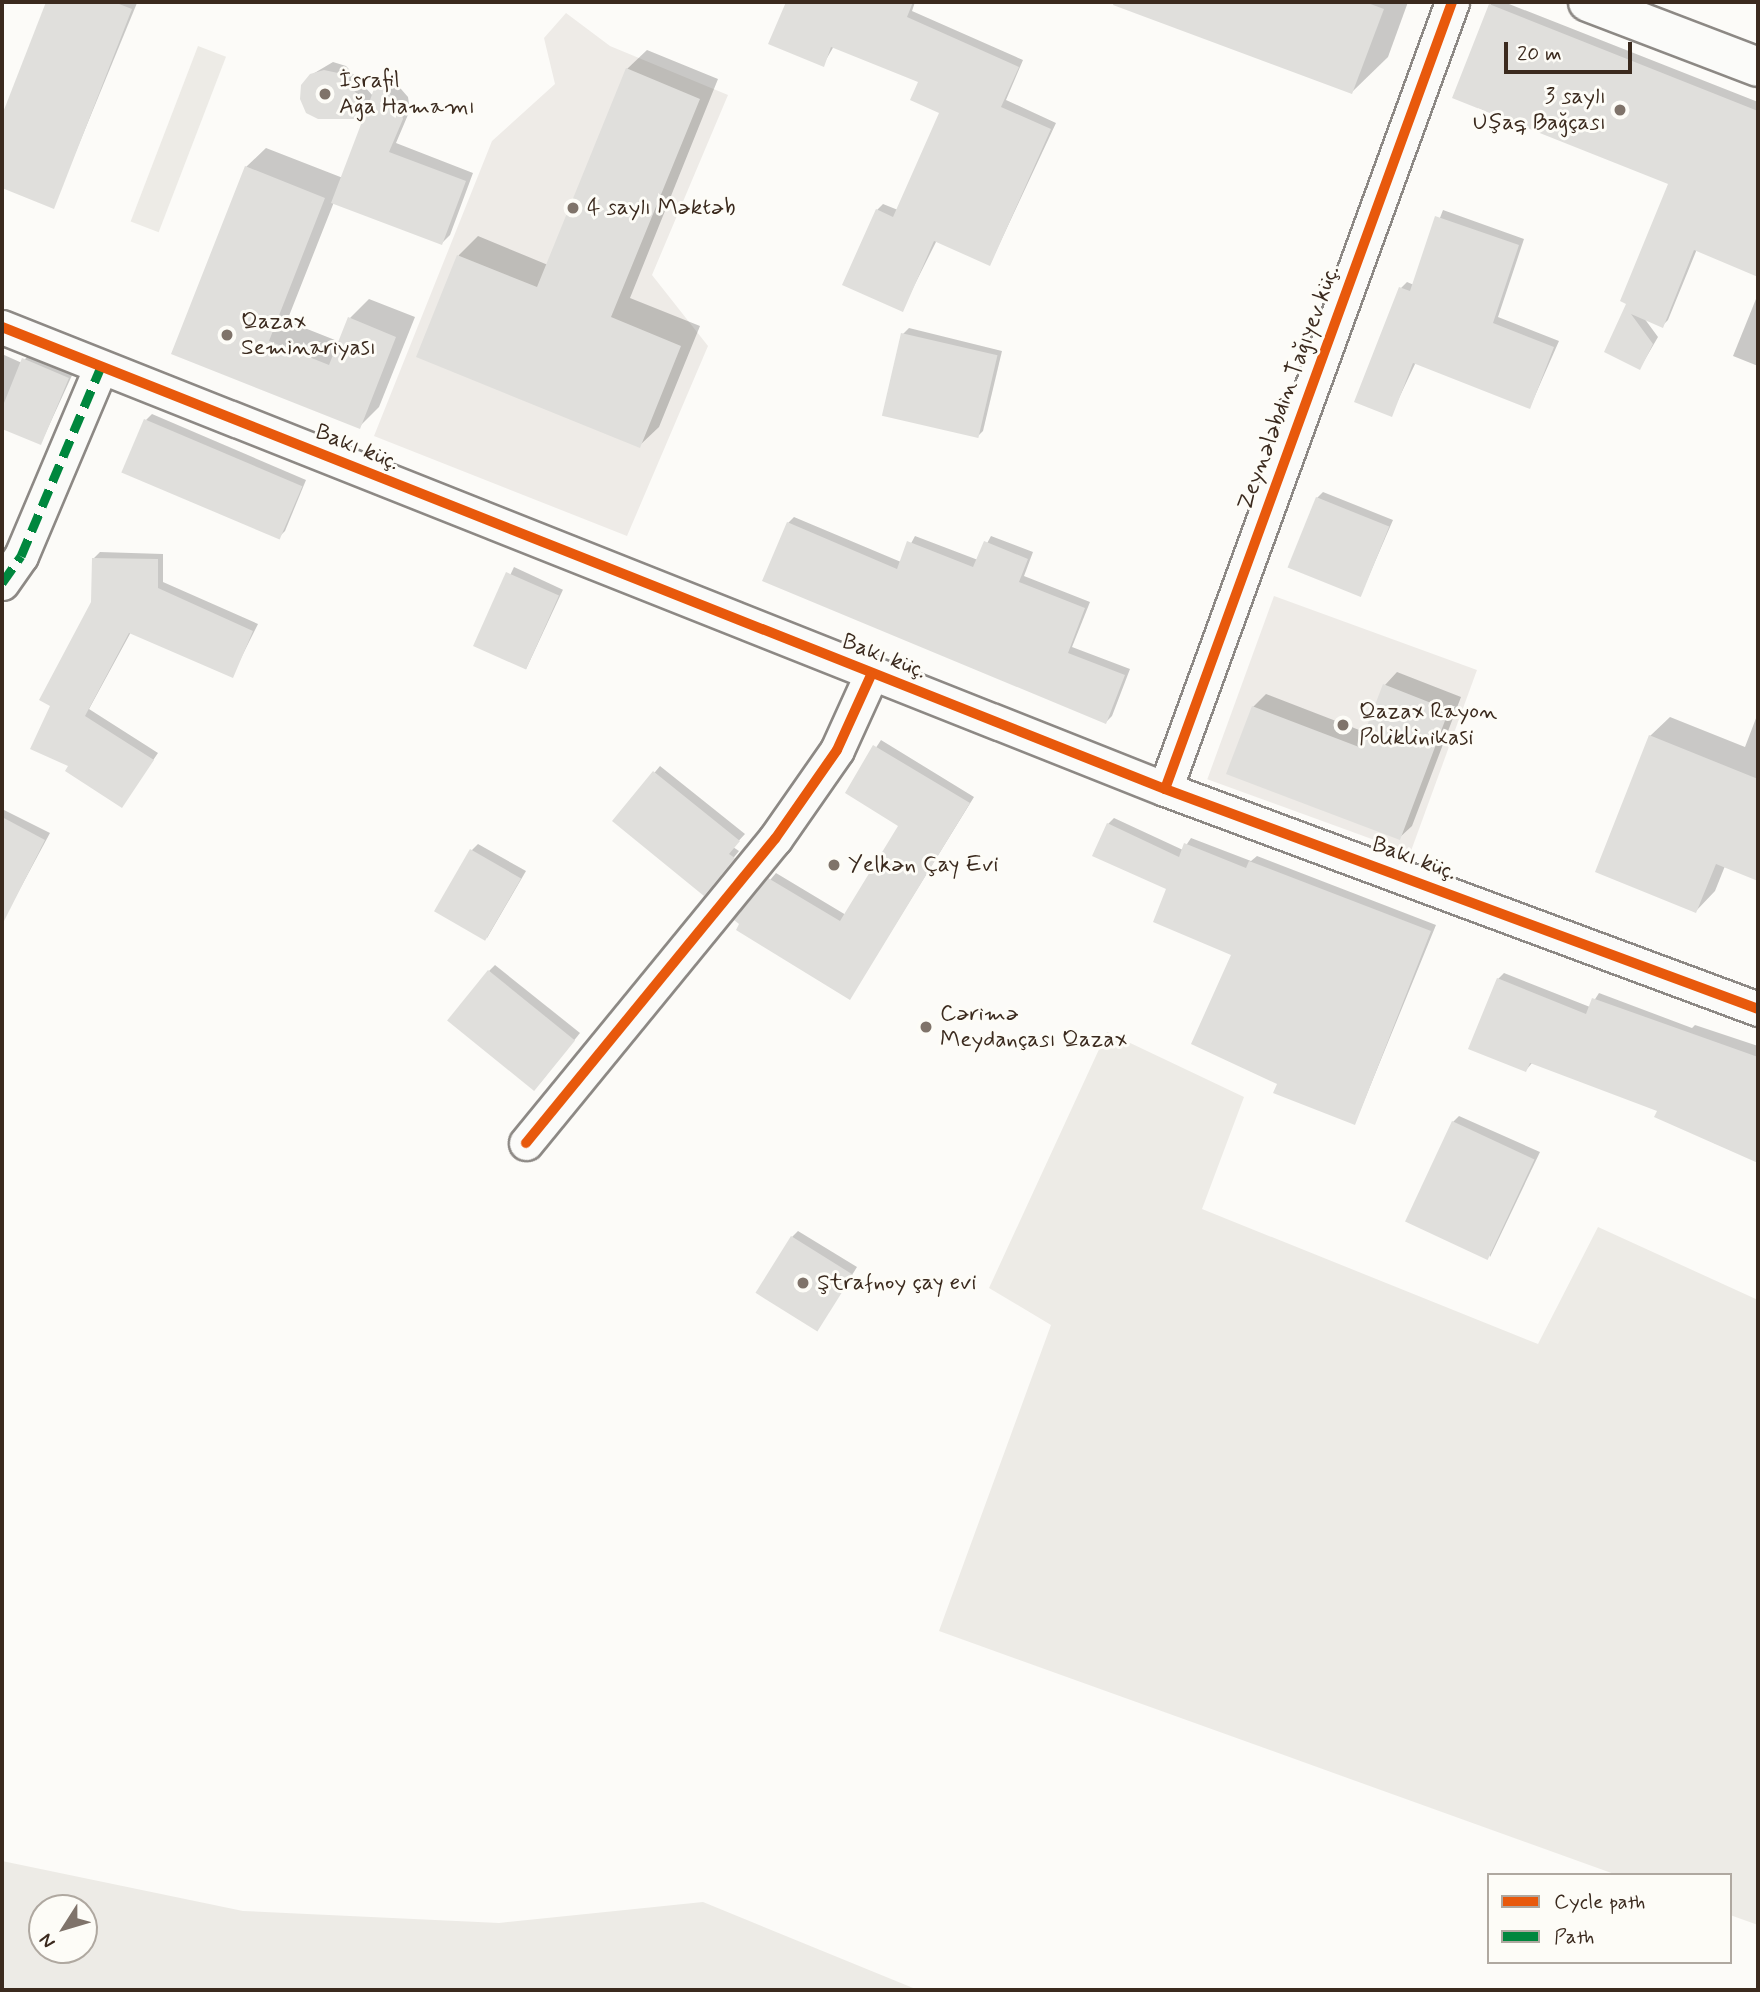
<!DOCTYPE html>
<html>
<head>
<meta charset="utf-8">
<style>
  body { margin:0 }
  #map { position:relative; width:1760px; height:1992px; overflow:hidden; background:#fcfbf8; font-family:Mynerve,sans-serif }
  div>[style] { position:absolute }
  .built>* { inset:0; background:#eeebe7; transform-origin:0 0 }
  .green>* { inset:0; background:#edebe6; transform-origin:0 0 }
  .shadow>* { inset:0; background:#0003; transform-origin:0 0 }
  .building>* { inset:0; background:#e0dfdc; transform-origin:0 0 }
  .roads { filter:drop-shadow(2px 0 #8d8985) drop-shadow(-2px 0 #8d8985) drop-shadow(0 2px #8d8985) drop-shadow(0 -2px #8d8985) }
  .street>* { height:33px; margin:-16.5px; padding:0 16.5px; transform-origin:16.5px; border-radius:16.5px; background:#fbfbf9 }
  .secondary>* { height:38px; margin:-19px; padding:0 19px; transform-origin:19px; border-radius:19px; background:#fbfbf9 }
  .quiet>* { height:9px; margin-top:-4.5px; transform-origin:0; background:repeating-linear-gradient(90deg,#00873e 0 18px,transparent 0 27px) }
  .cycleway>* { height:10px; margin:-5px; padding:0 5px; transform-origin:5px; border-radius:5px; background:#e8590c }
  .dots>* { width:19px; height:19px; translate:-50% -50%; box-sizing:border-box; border:4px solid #fdfcf7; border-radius:50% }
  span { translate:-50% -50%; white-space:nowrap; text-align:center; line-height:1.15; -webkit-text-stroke:6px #fdfcf7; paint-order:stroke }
  .poi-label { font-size:23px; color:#3b2a1e }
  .left { translate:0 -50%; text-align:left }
  .right { translate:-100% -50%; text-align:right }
  .street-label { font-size:23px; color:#3b2a1e }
  .frame { position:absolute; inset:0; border:4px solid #3b2a1e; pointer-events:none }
  .legend { position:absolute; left:1487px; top:1873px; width:245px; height:91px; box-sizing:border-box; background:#fdfcf7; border:2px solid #afa8a0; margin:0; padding:9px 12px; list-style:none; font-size:21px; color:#3b2a1e }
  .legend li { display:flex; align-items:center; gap:14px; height:35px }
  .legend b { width:35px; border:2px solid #afa8a0 }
  .north { position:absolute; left:28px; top:1894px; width:70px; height:70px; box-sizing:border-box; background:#fdfcf7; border:2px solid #afa8a0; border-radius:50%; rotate:233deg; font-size:19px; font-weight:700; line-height:28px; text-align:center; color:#3b2a1e }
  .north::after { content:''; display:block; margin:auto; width:24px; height:32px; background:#7f736a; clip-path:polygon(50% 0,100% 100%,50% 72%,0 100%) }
  .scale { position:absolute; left:1504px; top:42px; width:128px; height:32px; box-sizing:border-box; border:4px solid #3b2a1e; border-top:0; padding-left:9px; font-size:21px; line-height:24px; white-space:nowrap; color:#3b2a1e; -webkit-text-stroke:5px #fdfcf7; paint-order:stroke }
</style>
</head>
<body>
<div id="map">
  <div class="built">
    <div style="clip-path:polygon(566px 13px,610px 46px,728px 95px,652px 275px,708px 346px,627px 536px,374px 436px,492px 141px,555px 84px,544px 38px)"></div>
    <div style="left:1274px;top:596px;width:216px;height:195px;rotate:20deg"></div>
  </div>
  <div class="green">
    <div style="left:198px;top:46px;width:30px;height:188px;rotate:21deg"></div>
    <div style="clip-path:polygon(1107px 1032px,1244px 1097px,1202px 1209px,1538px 1344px,1598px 1227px,1758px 1300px,1758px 1925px,1730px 1915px,1730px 1875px,1617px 1875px,939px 1631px,1051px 1325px,989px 1288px)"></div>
    <div style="clip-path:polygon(evenodd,2px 1861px,243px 1911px,499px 1923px,703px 1902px,918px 1990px,2px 1990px,2px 1861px,42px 1908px,84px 1908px,84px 1950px,42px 1950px,42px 1908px)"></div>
  </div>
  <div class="shadow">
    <div style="clip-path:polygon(48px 2px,137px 3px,53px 207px,2px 186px,2px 119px)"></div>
    <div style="clip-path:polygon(788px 2px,915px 2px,912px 11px,1023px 60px,1006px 100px,1056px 123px,990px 264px,937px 240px,902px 310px,877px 210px,883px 204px,898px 210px,941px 112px,920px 81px,834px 46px,823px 65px,771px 43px)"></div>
    <div style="clip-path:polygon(1109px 2px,1408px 2px,1388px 57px,1352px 92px)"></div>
    <div style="clip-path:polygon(1493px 2px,1504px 2px,1758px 102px,1758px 275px,1697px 249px,1668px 320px,1662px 326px,1644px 318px,1658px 337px,1640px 368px,1629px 303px,1670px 183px,1490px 5px)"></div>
    <div style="clip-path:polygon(647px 50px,718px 79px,630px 298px,700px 326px,659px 427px,639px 446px,418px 356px,459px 255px,478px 236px,548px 265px,627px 69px)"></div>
    <div style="clip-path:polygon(333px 62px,346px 66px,373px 96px,387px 73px,408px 97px,410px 110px,396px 143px,473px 173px,450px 235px,442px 243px,334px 202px,287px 321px,340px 342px,350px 318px,369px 299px,415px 317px,379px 407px,359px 427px,173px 353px,246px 167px,266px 148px,343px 178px,365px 118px,311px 75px)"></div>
    <div style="clip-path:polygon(1443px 210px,1524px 239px,1498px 317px,1559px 341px,1530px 407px,1416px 362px,1391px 415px,1401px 288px,1407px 282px,1414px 285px)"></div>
    <div style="clip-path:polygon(1758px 294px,1758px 366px,1733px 356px)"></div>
    <div style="clip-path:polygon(909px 328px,1002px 351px,983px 431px,977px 437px,903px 334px)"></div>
    <div style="clip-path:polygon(30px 353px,74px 371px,41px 443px,2px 427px,2px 354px,22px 363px)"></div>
    <div style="clip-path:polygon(152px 414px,306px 480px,285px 531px,279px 537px,146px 420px)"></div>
    <div style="clip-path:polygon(1323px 492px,1393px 520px,1361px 594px,1317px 498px)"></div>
    <div style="clip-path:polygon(794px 517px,901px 562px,915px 536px,978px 560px,991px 536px,1033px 552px,1024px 576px,1090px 602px,1072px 647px,1130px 669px,1112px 716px,1106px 722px,788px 523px)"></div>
    <div style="clip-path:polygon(100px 552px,163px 554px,163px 582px,258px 624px,232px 676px,131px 632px,89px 709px,158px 753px,122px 806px,68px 771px,93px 602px,94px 558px)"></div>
    <div style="left:514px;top:567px;width:54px;height:87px;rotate:25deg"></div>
    <div style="clip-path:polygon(1397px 672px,1461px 697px,1412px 826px,1399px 838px,1253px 707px,1266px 694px,1367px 733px,1385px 685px)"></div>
    <div style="clip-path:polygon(1758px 713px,1758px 878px,1725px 866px,1715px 891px,1696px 911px,1650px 736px,1670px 717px,1745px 747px)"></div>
    <div style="clip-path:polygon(881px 740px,974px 797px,850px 998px,736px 920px,776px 873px,846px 915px,900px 825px,847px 792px)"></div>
    <div style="clip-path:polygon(660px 766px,745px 834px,733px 847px,739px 851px,710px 887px,615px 821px)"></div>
    <div style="clip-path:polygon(2px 809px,50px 833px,8px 911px,2px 908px)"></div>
    <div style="clip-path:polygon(1114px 818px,1183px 850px,1191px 838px,1251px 861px,1257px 856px,1436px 925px,1355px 1123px,1279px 1083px,1233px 954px,1108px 824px)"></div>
    <div style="clip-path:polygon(478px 844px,526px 871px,487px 938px,472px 850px)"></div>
    <div style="clip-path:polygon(495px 965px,580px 1033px,540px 1083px,489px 971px)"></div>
    <div style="clip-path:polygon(1504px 973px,1590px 1007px,1599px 993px,1692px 1028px,1695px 1025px,1758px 1046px,1758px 1161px,1714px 1143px,1659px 1110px,1533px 1062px,1526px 1070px,1498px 979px)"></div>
    <div style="clip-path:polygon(1459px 1116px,1540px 1152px,1490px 1257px,1453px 1122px)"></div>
    <div style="clip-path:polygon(798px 1231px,857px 1267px,818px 1329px,792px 1237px)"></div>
  </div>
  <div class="building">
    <div style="clip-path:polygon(46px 2px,114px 2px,132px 9px,54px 209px,2px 188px,2px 115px)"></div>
    <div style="clip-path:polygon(786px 2px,913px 2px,907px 17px,1019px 67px,1001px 107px,1051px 129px,990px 266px,934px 241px,903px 312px,842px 285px,876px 209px,893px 217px,939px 113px,910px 100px,918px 82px,831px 47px,824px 67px,768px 44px)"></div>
    <div style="clip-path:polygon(1114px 2px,1365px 2px,1384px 9px,1352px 94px,1113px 5px)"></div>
    <div style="clip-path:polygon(1489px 4px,1758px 111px,1758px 277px,1694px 250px,1663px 328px,1631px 314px,1653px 344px,1640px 370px,1604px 352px,1626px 304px,1620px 301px,1668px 184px,1452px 98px)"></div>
    <div style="clip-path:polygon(626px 68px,700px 99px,611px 317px,681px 346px,640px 448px,416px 357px,457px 255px,537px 287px)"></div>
    <div style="clip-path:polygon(324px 70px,338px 73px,368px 106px,377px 80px,400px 105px,403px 119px,389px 152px,466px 181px,442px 245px,331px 203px,363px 119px,318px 119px,306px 113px,300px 99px,301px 85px,310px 74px)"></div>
    <div style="clip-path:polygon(245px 166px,325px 198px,269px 341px,329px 365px,348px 317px,396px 337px,360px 429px,171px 354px)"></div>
    <div style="clip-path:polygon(1435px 216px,1519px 245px,1493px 323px,1554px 347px,1530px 409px,1413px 363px,1392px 417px,1354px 402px,1399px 287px,1410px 291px)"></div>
    <div style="left:901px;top:333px;width:99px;height:85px;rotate:13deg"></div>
    <div style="clip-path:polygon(22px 358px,69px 378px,41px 445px,2px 429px,2px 408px)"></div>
    <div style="left:144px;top:419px;width:172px;height:58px;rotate:23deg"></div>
    <div style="left:1316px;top:497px;width:79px;height:76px;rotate:22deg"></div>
    <div style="clip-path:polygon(787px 522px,897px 569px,907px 541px,973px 567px,984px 541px,1028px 559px,1019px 582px,1085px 608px,1068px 653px,1125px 675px,1106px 724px,762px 581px)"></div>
    <div style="clip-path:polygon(92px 558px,158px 559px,158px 588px,253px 631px,233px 678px,129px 633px,85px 716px,154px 760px,122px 808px,65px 771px,68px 766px,30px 749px,50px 706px,39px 700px,91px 602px)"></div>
    <div style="left:506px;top:572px;width:58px;height:81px;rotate:24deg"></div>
    <div style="clip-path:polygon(1383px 684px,1449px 710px,1400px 840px,1226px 774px,1252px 706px,1359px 747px)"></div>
    <div style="clip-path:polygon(1649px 735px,1758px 779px,1758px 881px,1716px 864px,1696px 913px,1595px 872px)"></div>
    <div style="clip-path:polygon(873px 745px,970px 803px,850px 1000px,736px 930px,739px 924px,734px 920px,768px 878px,840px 921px,898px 826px,845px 793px)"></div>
    <div style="clip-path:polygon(653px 771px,740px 841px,729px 854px,735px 858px,704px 896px,612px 821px)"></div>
    <div style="clip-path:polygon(2px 817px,45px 840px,2px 925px)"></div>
    <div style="clip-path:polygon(1107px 823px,1179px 857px,1184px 843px,1246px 868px,1249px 861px,1431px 931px,1355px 1125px,1273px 1093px,1277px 1084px,1191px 1044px,1231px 955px,1153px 922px,1166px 889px,1092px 856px)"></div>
    <div style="left:470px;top:849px;width:59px;height:72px;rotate:30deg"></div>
    <div style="left:488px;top:970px;width:112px;height:65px;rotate:39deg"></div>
    <div style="clip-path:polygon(1497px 978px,1586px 1014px,1592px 998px,1758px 1057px,1758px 1163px,1654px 1117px,1657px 1111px,1530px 1063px,1526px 1072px,1468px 1049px)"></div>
    <div style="left:1452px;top:1121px;width:91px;height:111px;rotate:25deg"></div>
    <div style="left:791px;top:1236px;width:73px;height:67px;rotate:32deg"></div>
  </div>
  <div class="roads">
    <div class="street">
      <div style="left:2px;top:327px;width:1251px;rotate:21.67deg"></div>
      <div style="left:1165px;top:789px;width:632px;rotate:20.35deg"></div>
      <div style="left:2px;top:583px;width:33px;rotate:-55deg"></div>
      <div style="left:21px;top:556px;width:205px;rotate:-67.1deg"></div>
      <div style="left:1165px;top:789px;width:838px;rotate:-69.96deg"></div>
      <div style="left:526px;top:1143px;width:393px;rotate:-50.7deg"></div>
      <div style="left:775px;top:839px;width:108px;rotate:-55.1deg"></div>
      <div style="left:837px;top:750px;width:82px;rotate:-65.6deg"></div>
    </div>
    <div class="secondary">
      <div style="left:1588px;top:2px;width:182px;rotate:20.9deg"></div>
    </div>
  </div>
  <div class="quiet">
    <div style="left:2px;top:583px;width:33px;rotate:-55deg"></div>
    <div style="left:21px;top:556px;width:205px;rotate:-67.1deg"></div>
  </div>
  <div class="cycleway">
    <div style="left:2px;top:327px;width:1251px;rotate:21.67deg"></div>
    <div style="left:1165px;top:789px;width:632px;rotate:20.35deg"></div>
    <div style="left:1165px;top:789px;width:838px;rotate:-69.96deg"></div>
    <div style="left:526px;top:1143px;width:393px;rotate:-50.7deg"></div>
    <div style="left:775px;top:839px;width:108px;rotate:-55.1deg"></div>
    <div style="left:837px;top:750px;width:82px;rotate:-65.6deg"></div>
  </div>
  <div class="dots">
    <div style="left:325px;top:94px;background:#7f736a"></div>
    <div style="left:1620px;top:110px;background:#7f736a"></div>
    <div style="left:573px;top:208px;background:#7f736a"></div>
    <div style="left:227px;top:335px;background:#7f736a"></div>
    <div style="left:1343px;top:725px;background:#7f736a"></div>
    <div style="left:834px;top:865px;background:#7f736a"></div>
    <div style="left:926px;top:1027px;background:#7f736a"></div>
    <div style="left:803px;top:1283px;background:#7f736a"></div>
  </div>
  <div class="poi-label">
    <span class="left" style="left:339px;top:94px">İsrafil<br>Ağa Hamamı</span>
    <span class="right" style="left:1606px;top:110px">3 saylı<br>Uşaq Bağçası</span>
    <span class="left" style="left:587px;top:208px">4 saylı Məktəb</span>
    <span class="left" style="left:241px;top:335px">Qazax<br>Seminariyası</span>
    <span class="left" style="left:1359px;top:725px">Qazax Rayon<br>Poliklinikasi</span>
    <span class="left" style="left:848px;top:865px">Yelkən Çay Evi</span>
    <span class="left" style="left:940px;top:1027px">Cərimə<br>Meydançası Qazax</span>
    <span class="left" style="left:817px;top:1283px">Ştrafnoy çay evi</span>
  </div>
  <div class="street-label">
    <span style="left:1289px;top:388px;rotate:-70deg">Zeynələbdin Tağıyev küç.</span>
    <span style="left:357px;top:448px;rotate:22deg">Bakı küç.</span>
    <span style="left:884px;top:657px;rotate:21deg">Bakı küç.</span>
    <span style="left:1414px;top:859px;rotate:20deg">Bakı küç.</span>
  </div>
  <div class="frame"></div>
  <ul class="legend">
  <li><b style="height:9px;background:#e8590c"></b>Cycle path</li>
  <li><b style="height:9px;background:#00873e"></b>Path</li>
  </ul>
  <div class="north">N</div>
  <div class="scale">20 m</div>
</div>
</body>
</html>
